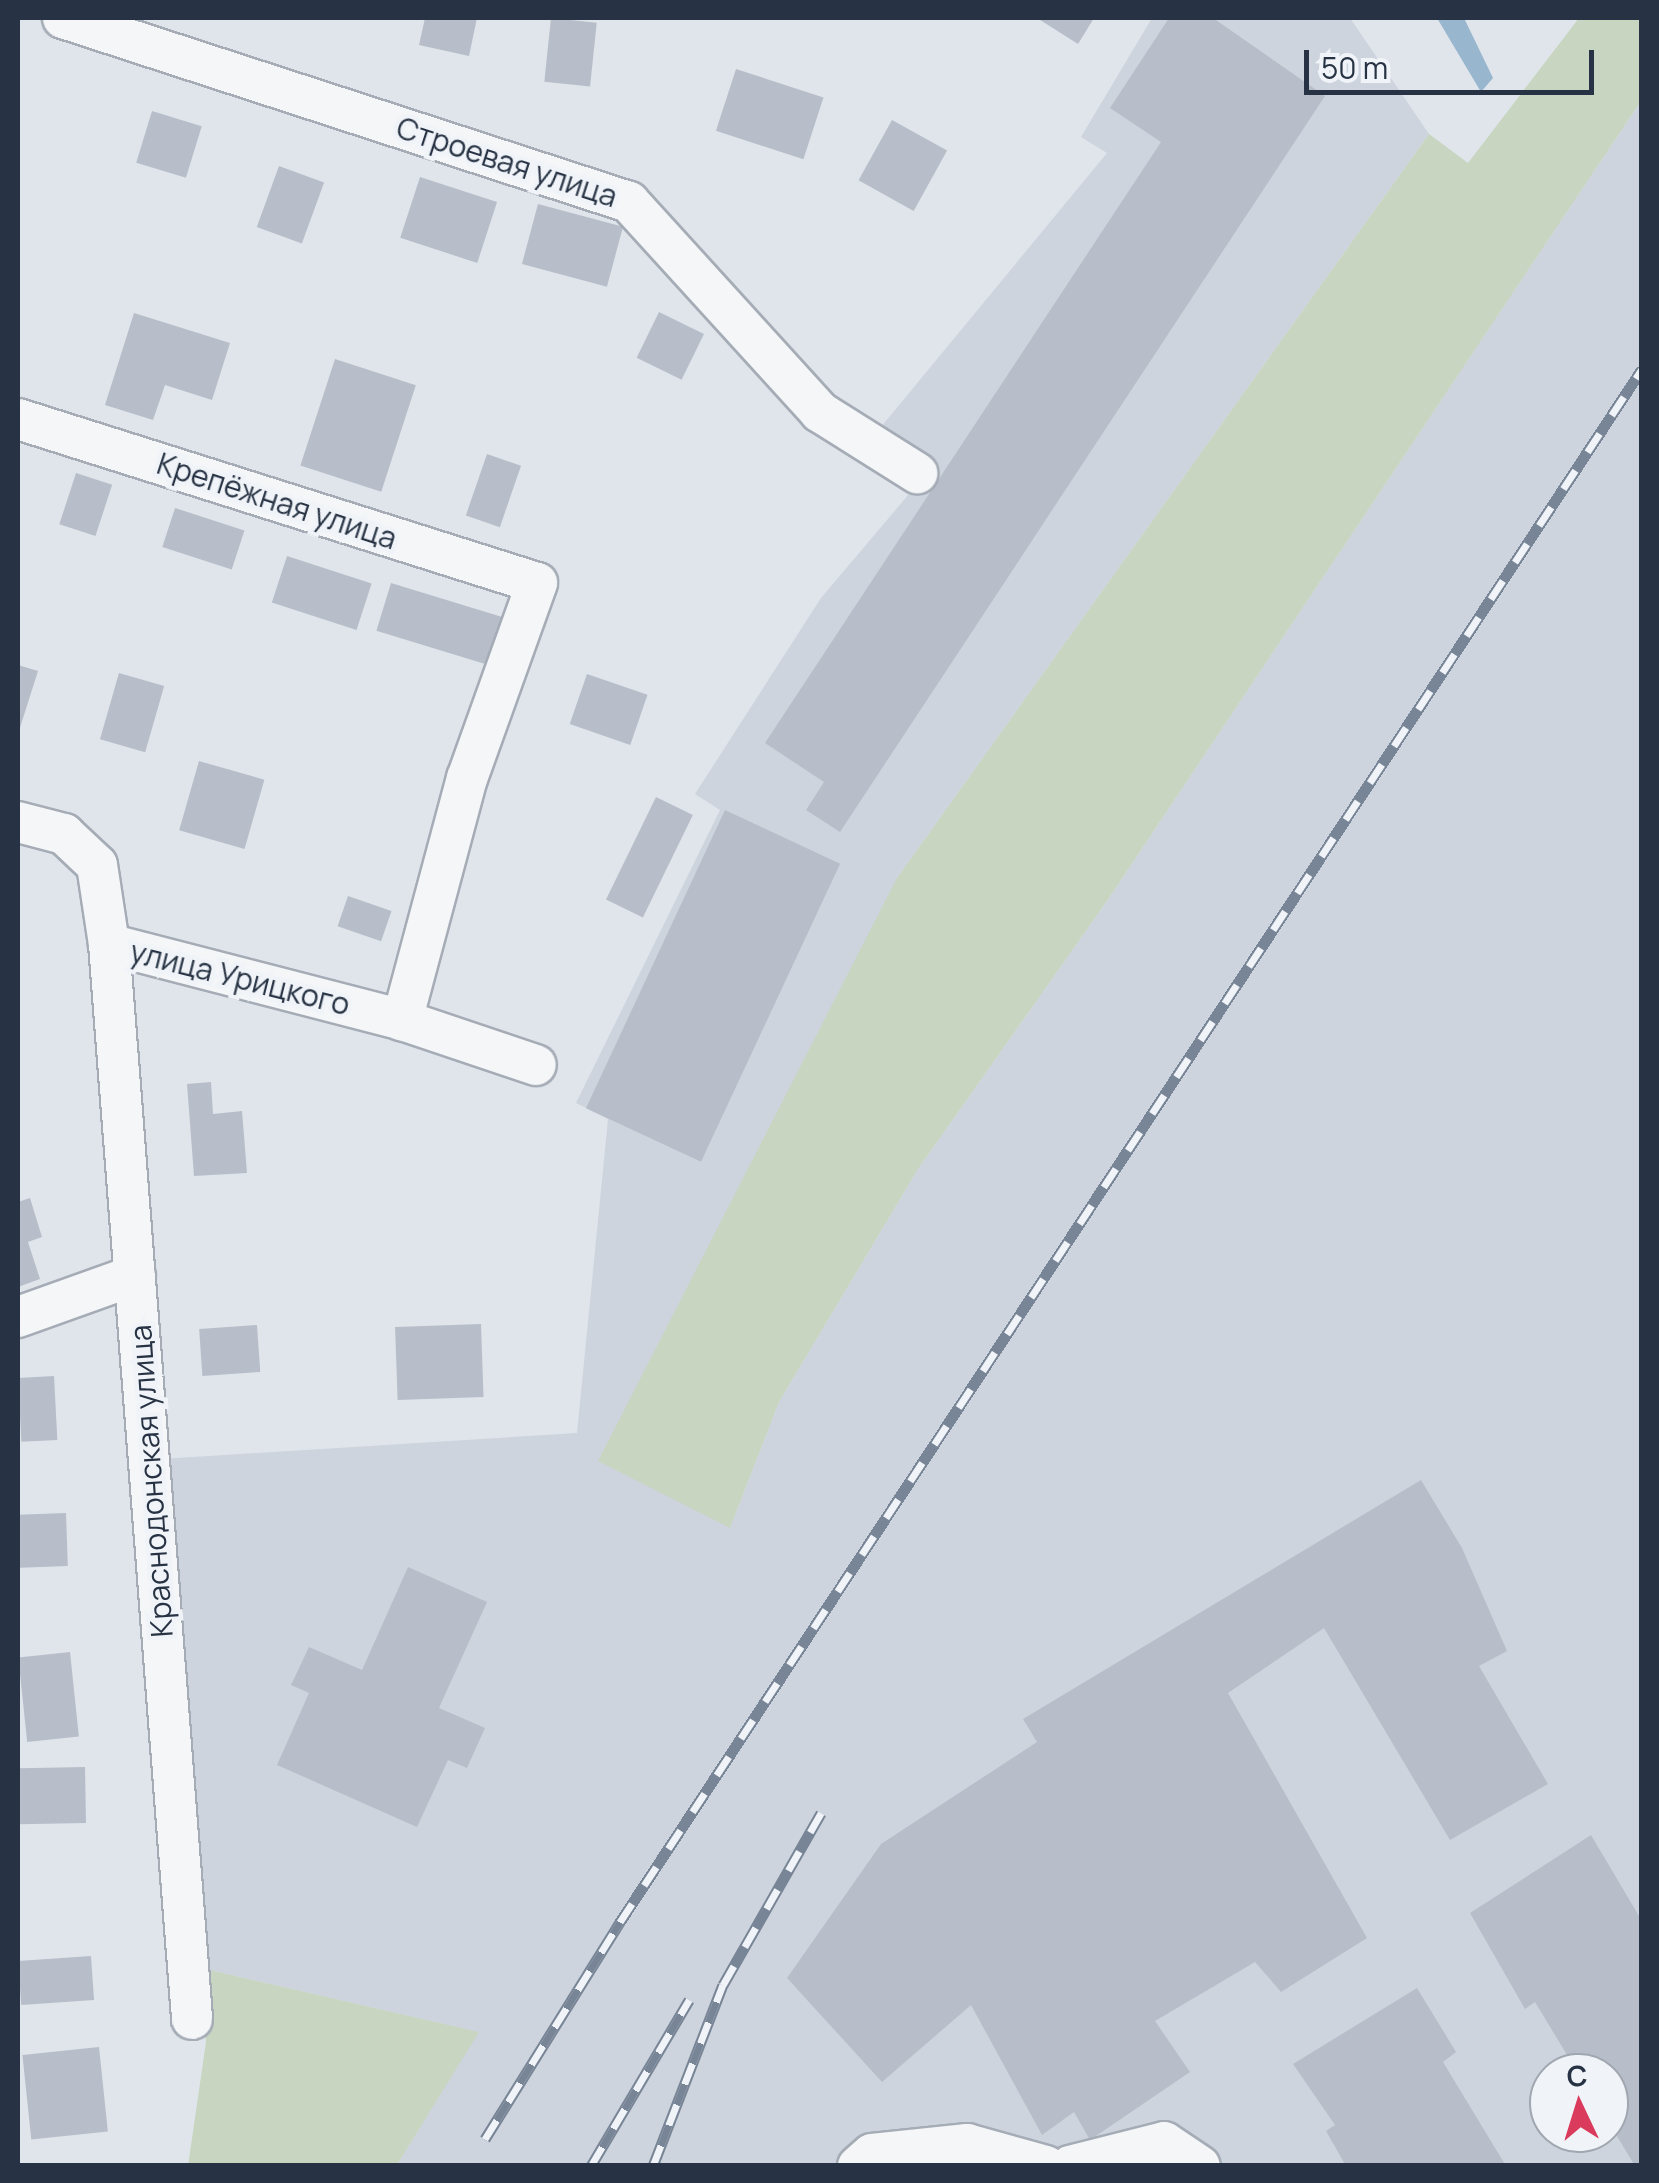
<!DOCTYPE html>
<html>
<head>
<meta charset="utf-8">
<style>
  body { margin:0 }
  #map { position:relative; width:1659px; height:2183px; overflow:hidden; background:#e0e5eb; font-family:Manrope,sans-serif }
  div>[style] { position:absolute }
  .built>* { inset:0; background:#ced4dd }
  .green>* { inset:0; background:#c7d5c1 }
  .water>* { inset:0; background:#98b6ce }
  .building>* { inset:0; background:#b7bec9; transform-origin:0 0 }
  .roads { filter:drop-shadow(2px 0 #a5acb6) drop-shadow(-2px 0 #a5acb6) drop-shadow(0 2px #a5acb6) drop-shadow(0 -2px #a5acb6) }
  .minor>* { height:40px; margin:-20px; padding:0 20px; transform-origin:20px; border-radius:20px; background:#f4f6f8 }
  .rail>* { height:11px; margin-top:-5.5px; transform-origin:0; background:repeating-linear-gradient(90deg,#f0f4f8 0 22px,#788596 0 44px); box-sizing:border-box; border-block:2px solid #788596 }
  span { translate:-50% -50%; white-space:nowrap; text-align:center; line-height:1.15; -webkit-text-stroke:9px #f0f4f8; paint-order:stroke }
  .street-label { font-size:30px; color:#273344 }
  .frame { position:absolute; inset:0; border:20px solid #273344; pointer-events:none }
  .north { position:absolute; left:1529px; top:2053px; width:100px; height:100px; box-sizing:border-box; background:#f0f4f8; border:2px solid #a0a7b0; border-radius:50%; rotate:356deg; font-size:28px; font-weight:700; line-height:40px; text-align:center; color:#273344 }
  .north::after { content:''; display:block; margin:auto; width:35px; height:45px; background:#da3b5d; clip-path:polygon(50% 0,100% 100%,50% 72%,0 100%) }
  .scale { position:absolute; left:1304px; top:50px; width:290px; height:45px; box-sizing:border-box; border:5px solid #273344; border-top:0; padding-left:12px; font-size:30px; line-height:35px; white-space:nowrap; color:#273344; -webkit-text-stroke:8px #f0f4f8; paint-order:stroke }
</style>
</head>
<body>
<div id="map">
  <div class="built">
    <div style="clip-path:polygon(evenodd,1152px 18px,1350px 18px,1429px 134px,897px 878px,730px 1528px,779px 1402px,918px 1169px,1107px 901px,1641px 101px,1641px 2165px,397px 2165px,478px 2032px,201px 1968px,161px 1459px,577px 1433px,608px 1119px,576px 1103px,720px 810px,695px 794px,821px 598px,931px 468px,876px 433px,1107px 153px,1081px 137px,1152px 18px,1549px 2073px,1609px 2073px,1609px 2133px,1549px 2133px,1549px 2073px)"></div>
  </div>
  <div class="green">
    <div style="clip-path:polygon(1579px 18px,1641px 18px,1641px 101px,1107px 901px,918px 1169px,779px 1402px,730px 1528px,598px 1461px,897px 878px,1429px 134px,1468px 163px)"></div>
    <div style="clip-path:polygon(201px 1968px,479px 2032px,397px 2165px,188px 2166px,206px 2042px)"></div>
  </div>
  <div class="water">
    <div style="clip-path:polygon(1437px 18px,1464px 18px,1493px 78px,1481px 92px)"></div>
  </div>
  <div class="building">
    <div style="clip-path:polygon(425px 18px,477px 18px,469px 56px,419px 45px)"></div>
    <div style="left:551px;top:18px;width:46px;height:64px;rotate:6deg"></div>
    <div style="clip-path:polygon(1037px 18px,1094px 18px,1078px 44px)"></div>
    <div style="clip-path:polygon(1169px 18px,1213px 18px,1325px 96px,840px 832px,806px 810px,824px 782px,765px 743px,1161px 142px,1110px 108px)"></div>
    <div style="left:736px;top:69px;width:92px;height:65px;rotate:18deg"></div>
    <div style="left:152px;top:111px;width:52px;height:54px;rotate:17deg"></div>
    <div style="left:892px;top:120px;width:63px;height:69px;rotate:29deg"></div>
    <div style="left:279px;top:166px;width:48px;height:65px;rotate:20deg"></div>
    <div style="left:420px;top:177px;width:81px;height:64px;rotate:18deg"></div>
    <div style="left:538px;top:204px;width:88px;height:62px;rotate:15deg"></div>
    <div style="left:659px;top:312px;width:50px;height:51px;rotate:26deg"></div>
    <div style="clip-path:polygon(134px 313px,230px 343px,212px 400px,165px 385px,153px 420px,105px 405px)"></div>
    <div style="left:335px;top:359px;width:85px;height:112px;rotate:18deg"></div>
    <div style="left:487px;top:454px;width:36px;height:65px;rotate:19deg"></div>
    <div style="left:76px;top:473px;width:38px;height:54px;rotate:18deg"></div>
    <div style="left:175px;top:508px;width:73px;height:41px;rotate:18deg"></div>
    <div style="left:287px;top:556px;width:89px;height:49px;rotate:18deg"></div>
    <div style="left:391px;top:583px;width:118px;height:50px;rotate:17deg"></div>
    <div style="clip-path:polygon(18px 665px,38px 671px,18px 734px)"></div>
    <div style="left:119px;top:673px;width:47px;height:69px;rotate:16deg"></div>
    <div style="left:587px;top:674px;width:64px;height:53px;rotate:19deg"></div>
    <div style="left:199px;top:761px;width:68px;height:72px;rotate:16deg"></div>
    <div style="left:656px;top:797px;width:41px;height:114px;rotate:26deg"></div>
    <div style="left:725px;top:810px;width:127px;height:329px;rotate:25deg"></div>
    <div style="left:348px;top:896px;width:46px;height:32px;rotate:19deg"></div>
    <div style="clip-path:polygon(211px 1082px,213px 1114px,242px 1111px,247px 1173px,194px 1176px,187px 1084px)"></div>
    <div style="clip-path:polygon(30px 1198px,42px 1237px,28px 1242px,40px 1279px,18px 1287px,18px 1202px)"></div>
    <div style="left:481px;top:1324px;width:73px;height:86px;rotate:88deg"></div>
    <div style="left:257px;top:1325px;width:47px;height:58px;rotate:86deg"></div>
    <div style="left:54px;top:1376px;width:64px;height:36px;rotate:87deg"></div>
    <div style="clip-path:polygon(1421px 1480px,1462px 1548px,1507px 1651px,1479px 1666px,1548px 1784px,1450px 1840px,1324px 1628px,1228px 1693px,1367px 1938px,1281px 1992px,1255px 1962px,1155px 2021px,1190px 2072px,1090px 2140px,1074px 2112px,1042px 2135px,971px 2005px,882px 2082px,787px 1978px,881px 1844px,1037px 1742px,1023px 1719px)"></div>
    <div style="left:66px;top:1513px;width:53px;height:48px;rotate:88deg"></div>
    <div style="clip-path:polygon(408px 1567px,487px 1602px,439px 1708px,485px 1728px,467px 1768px,448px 1760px,417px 1827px,277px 1765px,309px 1693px,291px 1685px,309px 1647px,362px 1670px)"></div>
    <div style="left:70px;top:1652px;width:85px;height:52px;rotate:84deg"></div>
    <div style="left:85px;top:1767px;width:56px;height:66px;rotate:89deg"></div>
    <div style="clip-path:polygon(1591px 1835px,1642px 1921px,1642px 2166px,1635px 2166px,1609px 2123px,1609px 2073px,1578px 2073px,1535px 2002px,1525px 2009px,1470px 1913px)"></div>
    <div style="left:91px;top:1956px;width:44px;height:73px;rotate:86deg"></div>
    <div style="clip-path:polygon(1417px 1988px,1456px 2052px,1443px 2062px,1506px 2166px,1346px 2166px,1326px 2131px,1335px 2125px,1293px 2064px)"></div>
    <div style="left:99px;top:2047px;width:85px;height:77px;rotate:84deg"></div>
  </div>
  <div class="roads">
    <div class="minor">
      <div style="left:63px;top:18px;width:595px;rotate:18.01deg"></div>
      <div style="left:629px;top:202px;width:284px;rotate:47.7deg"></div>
      <div style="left:820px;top:412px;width:115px;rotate:32.2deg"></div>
      <div style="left:18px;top:419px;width:544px;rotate:17.54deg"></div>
      <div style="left:537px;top:583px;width:207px;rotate:109.7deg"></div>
      <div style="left:467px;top:778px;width:251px;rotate:105deg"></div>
      <div style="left:18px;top:822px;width:48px;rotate:14.6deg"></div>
      <div style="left:64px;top:834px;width:45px;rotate:43.2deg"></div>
      <div style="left:97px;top:865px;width:80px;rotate:81.4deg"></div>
      <div style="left:109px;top:944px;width:303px;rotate:14.5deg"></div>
      <div style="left:402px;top:1020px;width:141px;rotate:18.6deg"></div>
      <div style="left:109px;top:944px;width:1078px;rotate:85.58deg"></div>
      <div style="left:18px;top:1317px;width:124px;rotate:-19.7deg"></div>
      <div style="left:858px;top:2166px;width:18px;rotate:-41deg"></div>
      <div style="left:872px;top:2154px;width:96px;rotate:-6deg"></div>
      <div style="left:967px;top:2144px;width:82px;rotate:15.6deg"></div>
      <div style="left:1070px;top:2166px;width:97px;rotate:-14.3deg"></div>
      <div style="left:1164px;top:2142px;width:43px;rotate:33.7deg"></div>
    </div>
  </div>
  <div class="rail">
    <div style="left:485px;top:2139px;width:256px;rotate:-58.1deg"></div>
    <div style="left:620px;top:1922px;width:1859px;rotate:-56.65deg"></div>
    <div style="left:591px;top:2166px;width:193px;rotate:-59.4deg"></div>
    <div style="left:653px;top:2166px;width:194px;rotate:-68.9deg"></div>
    <div style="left:723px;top:1985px;width:198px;rotate:-60.3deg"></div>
  </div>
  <div class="street-label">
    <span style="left:507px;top:162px;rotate:18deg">Строевая улица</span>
    <span style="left:277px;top:501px;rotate:18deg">Крепёжная улица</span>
    <span style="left:240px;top:978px;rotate:14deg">улица Урицкого</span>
    <span style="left:151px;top:1481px;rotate:-94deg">Краснодонская улица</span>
  </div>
  <div class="frame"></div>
  <div class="north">С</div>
  <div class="scale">50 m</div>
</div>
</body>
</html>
